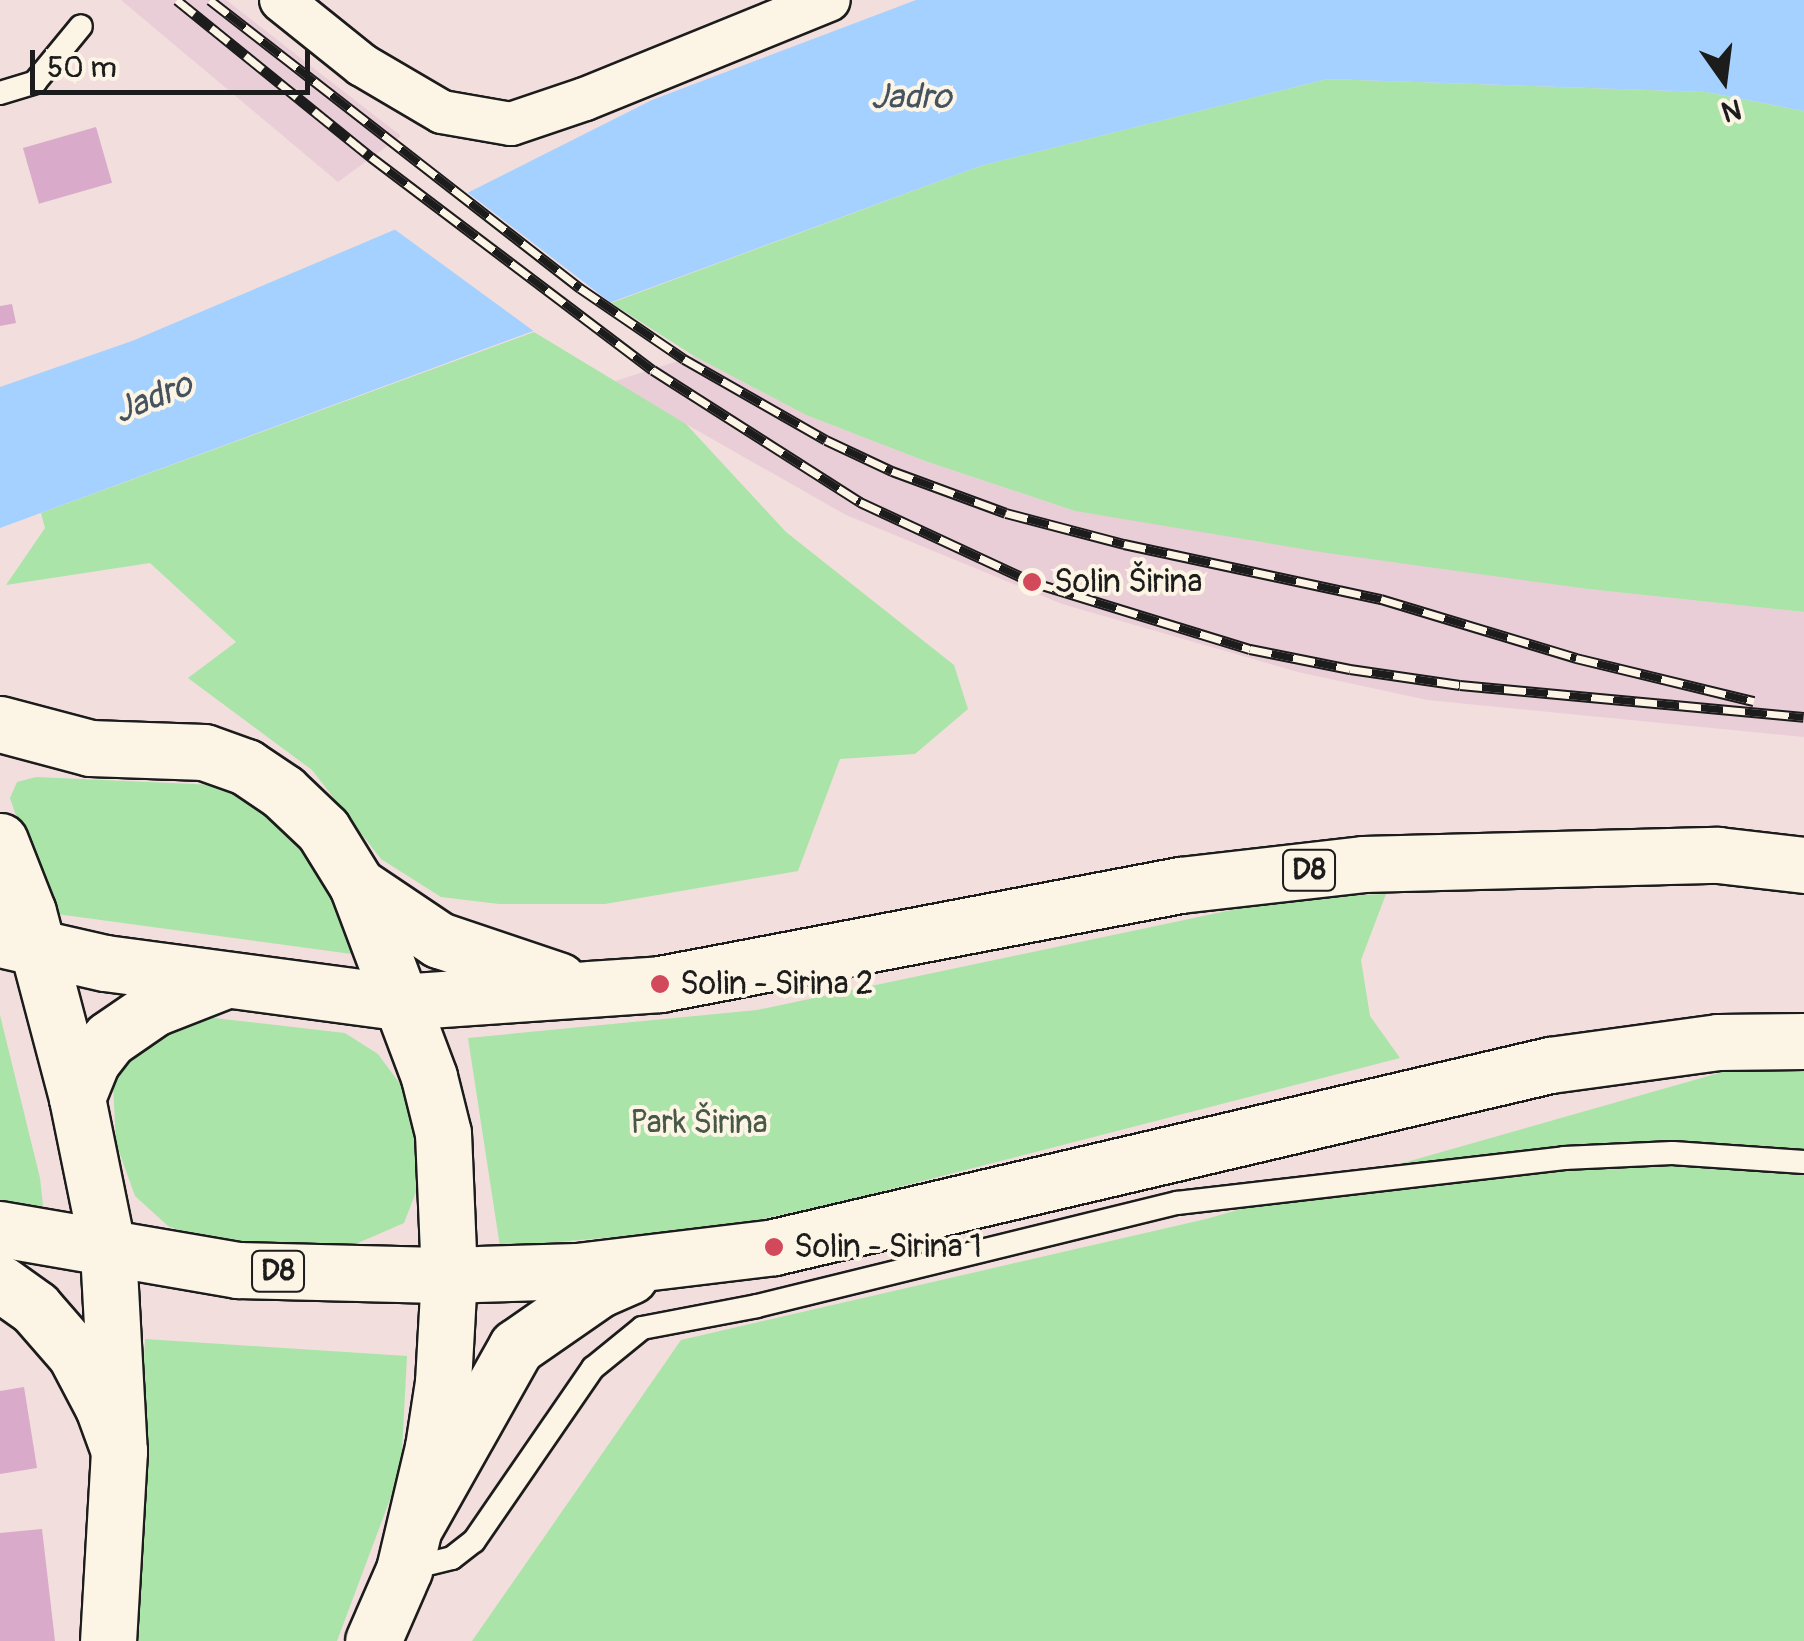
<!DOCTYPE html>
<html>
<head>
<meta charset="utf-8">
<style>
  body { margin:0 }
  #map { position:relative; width:1804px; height:1641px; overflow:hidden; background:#f2dedd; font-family:Pangolin,sans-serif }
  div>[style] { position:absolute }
  .built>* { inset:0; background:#eaced7 }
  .green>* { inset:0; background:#abe4a9 }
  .water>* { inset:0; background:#a4d1ff }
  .pier>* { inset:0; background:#f2dedd }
  .building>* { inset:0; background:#d9aaca; transform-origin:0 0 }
  .roads { filter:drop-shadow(2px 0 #1c1c1c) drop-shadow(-2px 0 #1c1c1c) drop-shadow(0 2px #1c1c1c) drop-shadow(0 -2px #1c1c1c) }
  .lane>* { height:22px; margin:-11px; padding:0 11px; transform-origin:11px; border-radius:11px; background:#fcf5e5 }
  .street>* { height:42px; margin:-21px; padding:0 21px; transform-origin:21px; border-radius:21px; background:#fcf5e5 }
  .secondary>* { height:55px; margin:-27.5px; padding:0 27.5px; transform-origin:27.5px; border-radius:27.5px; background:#fcf5e5 }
  .highway>* { height:55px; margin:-27.5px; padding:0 27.5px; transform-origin:27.5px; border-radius:27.5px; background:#fcf5e5 }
  .rail>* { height:11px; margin-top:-5.5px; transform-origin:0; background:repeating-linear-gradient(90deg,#fcf5e5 0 22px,#1c1c1c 0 44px); box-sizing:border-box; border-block:2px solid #1c1c1c }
  .dots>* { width:28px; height:28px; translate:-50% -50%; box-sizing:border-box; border:5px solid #fcf5e5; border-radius:50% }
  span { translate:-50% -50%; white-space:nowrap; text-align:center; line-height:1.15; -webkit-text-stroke:8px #fcf5e5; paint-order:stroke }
  .shield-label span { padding:2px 8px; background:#fcf5e5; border:2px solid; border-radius:8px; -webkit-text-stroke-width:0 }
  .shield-label { font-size:30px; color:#1c1c1c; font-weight:700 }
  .poi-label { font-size:32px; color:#1c1c1c }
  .left { translate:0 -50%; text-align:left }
  .park-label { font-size:32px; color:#475846 }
  .water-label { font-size:35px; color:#455260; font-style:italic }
  .north { position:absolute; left:1674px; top:30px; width:100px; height:100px; -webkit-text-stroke:8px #fcf5e5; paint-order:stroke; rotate:166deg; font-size:28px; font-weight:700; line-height:40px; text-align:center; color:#1c1c1c }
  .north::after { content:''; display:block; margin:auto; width:35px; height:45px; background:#1c1c1c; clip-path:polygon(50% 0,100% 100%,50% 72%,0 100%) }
  .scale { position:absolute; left:30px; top:50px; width:280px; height:45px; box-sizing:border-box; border:5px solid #1c1c1c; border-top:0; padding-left:12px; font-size:30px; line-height:35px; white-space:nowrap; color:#1c1c1c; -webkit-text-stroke:8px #fcf5e5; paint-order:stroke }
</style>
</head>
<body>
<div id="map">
  <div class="built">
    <div style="clip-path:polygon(121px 0,226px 0,401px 136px,338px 182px)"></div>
    <div style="clip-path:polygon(694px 356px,806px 415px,925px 461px,1075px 511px,1588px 589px,1804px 612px,1804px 737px,1427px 700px,1298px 672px,1062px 604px,846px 515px,612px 382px)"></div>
  </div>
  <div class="green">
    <div style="clip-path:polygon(1327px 79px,1706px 92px,1804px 111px,1804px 612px,1588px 589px,1327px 553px,1075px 511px,925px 461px,806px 415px,694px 356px,611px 303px,980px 166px)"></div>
    <div style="clip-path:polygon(534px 332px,686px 424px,786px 532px,954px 665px,968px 709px,915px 754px,840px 759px,798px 871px,605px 904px,499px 904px,441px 897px,381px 859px,312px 770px,188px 678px,236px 642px,150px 563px,6px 585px,45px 528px,41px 513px)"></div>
    <div style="clip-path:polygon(36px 777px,216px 785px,266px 807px,297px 836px,333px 885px,359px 955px,49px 913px,10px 798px,17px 782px)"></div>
    <div style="clip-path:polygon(1386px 894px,1361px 960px,1370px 1016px,1400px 1058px,837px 1203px,719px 1228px,500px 1247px,468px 1038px,757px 1010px,1293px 897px)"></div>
    <div style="clip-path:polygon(0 1015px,40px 1178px,43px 1205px,33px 1211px,0 1203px)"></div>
    <div style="clip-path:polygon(188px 1015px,345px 1033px,378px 1054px,417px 1107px,428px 1161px,404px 1223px,351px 1246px,204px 1240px,168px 1226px,135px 1196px,116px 1143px,113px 1084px,145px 1036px)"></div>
    <div style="clip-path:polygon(1747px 1065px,1804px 1071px,1804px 1641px,472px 1641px,681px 1340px,1206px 1219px)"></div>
    <div style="clip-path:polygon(145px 1339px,407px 1356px,401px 1470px,337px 1641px,131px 1641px)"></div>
  </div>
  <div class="water">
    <div style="clip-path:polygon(916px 0,1804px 0,1804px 111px,1706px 92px,1327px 79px,980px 166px,0 528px,0 387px,132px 341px,394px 230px,652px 100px)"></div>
  </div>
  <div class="pier">
    <div style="clip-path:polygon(463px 189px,611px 303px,617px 306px,539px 335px,390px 226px)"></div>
  </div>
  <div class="building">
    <div style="left:96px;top:127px;width:58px;height:76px;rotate:74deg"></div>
    <div style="clip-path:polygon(12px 304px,16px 323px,0 326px,0 306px)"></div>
    <div style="clip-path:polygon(24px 1387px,37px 1468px,0 1474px,0 1391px)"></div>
    <div style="clip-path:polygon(42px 1529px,55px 1641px,0 1641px,0 1533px)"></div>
  </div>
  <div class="roads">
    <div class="lane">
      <div style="left:0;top:93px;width:37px;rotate:-17deg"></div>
      <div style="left:35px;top:82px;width:72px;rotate:-50.6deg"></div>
      <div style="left:407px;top:1569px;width:46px;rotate:-13.7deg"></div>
      <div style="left:452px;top:1558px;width:28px;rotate:-38deg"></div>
      <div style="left:474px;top:1541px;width:210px;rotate:-55.5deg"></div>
      <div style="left:593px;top:1368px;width:63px;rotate:-39.2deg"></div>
      <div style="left:642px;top:1328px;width:117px;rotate:-10.8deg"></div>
      <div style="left:757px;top:1306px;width:432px;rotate:-13.8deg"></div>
      <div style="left:1177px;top:1203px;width:390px;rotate:-6.6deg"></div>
      <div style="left:1564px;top:1158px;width:108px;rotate:-2.7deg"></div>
      <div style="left:1672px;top:1153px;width:132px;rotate:3.9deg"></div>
    </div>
    <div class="street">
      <div style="left:281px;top:0;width:104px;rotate:38.7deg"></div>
      <div style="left:362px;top:65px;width:93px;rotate:30.4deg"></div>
      <div style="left:442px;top:112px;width:70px;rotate:9.9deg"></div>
      <div style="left:511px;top:124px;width:78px;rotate:-18.7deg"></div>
      <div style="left:585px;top:99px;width:263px;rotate:-22.1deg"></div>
    </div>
    <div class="secondary">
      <div style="left:0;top:724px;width:93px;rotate:14.9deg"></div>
      <div style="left:90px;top:748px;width:114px;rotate:2deg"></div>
      <div style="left:204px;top:752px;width:45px;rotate:19.7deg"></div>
      <div style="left:246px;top:767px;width:45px;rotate:34deg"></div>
      <div style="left:283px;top:792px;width:55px;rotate:43.5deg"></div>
      <div style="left:323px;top:830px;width:65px;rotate:58.3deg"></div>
      <div style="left:357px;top:885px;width:205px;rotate:69.4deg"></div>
      <div style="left:429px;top:1077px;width:58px;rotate:76deg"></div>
      <div style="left:443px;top:1133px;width:142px;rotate:87.6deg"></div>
      <div style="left:449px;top:1275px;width:107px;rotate:93.2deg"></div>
      <div style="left:443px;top:1382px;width:66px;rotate:98.7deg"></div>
      <div style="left:433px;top:1447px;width:126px;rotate:103.3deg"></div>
      <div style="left:404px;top:1570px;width:77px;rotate:113.6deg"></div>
      <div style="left:0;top:841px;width:76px;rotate:68.5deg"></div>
      <div style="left:28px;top:912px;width:192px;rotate:75.2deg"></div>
      <div style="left:77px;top:1098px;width:156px;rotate:78.5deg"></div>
      <div style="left:108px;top:1251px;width:200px;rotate:86.9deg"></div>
      <div style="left:119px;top:1451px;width:190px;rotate:93.3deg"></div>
    </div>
    <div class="highway">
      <div style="left:357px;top:885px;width:99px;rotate:33.9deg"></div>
      <div style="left:439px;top:940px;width:126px;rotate:18.6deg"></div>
      <div style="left:0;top:939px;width:108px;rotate:12.9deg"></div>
      <div style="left:105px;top:963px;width:297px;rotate:7.6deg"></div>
      <div style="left:399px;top:1002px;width:262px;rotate:-3.9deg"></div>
      <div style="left:660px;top:984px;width:529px;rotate:-10.78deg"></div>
      <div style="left:1180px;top:885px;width:184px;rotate:-6.5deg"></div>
      <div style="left:1363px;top:864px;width:355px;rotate:-1.5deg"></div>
      <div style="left:1718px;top:855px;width:87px;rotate:6.6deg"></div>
      <div style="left:77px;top:1098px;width:40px;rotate:-68deg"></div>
      <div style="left:92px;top:1061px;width:28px;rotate:-52deg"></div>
      <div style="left:109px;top:1039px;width:55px;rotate:-34.6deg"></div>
      <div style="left:154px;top:1008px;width:72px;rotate:-21.2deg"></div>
      <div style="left:0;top:1229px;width:242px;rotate:9.8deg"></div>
      <div style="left:238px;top:1270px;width:211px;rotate:1.4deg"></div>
      <div style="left:449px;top:1275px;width:128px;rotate:-1.8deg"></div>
      <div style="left:577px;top:1271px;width:198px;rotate:-6.9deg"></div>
      <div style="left:774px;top:1247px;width:797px;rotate:-13.2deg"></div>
      <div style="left:1550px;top:1065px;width:170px;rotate:-7.8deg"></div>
      <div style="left:1718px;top:1042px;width:86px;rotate:-0.7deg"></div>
      <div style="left:0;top:1283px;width:43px;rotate:35.5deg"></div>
      <div style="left:35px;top:1308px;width:61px;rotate:49deg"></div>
      <div style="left:75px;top:1354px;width:60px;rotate:62.2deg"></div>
      <div style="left:103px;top:1407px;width:47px;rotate:70deg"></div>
      <div style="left:417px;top:1523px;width:202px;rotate:-60.6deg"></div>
      <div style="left:516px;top:1347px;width:100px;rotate:-34.8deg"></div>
      <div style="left:598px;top:1290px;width:35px;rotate:-24deg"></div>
    </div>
  </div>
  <div class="rail">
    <div style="left:177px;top:0;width:250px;rotate:39deg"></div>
    <div style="left:371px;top:157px;width:353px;rotate:37.1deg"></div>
    <div style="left:653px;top:370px;width:246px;rotate:32.5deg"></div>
    <div style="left:860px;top:502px;width:190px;rotate:24.9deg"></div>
    <div style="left:1032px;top:582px;width:228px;rotate:17.1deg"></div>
    <div style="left:1250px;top:649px;width:102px;rotate:11.3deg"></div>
    <div style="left:1350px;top:669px;width:111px;rotate:8.3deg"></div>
    <div style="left:1460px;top:685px;width:345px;rotate:5.3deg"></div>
    <div style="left:210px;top:0;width:469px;rotate:37.9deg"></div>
    <div style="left:580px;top:288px;width:126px;rotate:34.3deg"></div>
    <div style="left:684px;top:359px;width:163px;rotate:29.7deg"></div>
    <div style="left:826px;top:440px;width:73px;rotate:25.2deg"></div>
    <div style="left:892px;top:471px;width:121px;rotate:20.2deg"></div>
    <div style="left:1006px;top:513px;width:122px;rotate:14.7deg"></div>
    <div style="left:1124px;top:544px;width:263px;rotate:12.1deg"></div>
    <div style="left:1381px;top:599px;width:204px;rotate:16.8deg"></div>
    <div style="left:1576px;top:658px;width:183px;rotate:13.6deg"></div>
  </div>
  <div class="dots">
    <div style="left:1032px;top:582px;background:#d1495b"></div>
    <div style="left:660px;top:984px;background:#d1495b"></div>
    <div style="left:774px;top:1247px;background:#d1495b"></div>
  </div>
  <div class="shield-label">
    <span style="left:1309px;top:870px">D8</span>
    <span style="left:278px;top:1271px">D8</span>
  </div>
  <div class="poi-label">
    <span class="left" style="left:1054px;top:582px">Solin Širina</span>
    <span class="left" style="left:680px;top:984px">Solin - Sirina 2</span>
    <span class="left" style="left:794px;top:1247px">Solin - Sirina 1</span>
  </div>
  <div class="park-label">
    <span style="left:699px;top:1123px">Park Širina</span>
  </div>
  <div class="water-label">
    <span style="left:911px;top:97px">Jadro</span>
    <span style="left:153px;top:398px;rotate:-22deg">Jadro</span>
  </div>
  <div class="north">N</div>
  <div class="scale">50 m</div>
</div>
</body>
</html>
